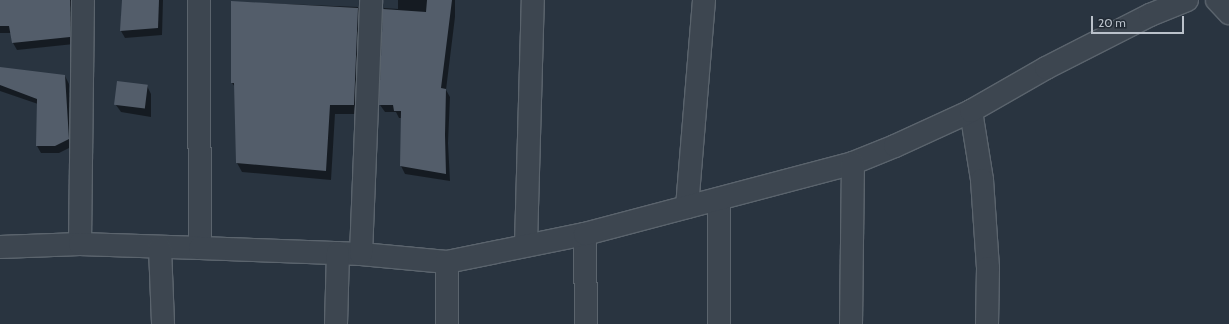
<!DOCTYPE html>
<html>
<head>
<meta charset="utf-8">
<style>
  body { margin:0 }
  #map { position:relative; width:1229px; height:324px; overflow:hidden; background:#293440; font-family:Cabin,sans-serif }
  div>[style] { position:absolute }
  .shadow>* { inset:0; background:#0007 }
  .building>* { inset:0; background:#535d6a; transform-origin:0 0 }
  .roads { filter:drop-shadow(1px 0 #5b646d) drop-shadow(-1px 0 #5b646d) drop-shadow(0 1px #5b646d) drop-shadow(0 -1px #5b646d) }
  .minor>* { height:22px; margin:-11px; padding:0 11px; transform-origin:11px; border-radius:11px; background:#3d4650 }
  span { translate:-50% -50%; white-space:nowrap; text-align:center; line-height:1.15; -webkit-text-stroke:4px #222b35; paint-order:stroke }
  .scale { position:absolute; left:1091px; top:16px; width:93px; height:18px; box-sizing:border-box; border:2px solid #bac1ca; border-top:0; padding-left:5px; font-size:12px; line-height:14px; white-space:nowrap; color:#bac1ca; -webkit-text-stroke:3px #222b35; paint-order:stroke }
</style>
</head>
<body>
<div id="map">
  <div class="shadow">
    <div style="clip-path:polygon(0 0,78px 0,74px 44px,17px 50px,13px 43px,11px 33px,0 33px)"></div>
    <div style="clip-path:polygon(123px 0,163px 0,162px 35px,125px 38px,121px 31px)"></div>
    <div style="clip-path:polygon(398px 0,455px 0,455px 17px,446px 90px,450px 97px,448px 143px,450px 181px,405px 174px,401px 166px,402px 118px,399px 118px,396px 112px,385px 112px,380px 105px,384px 8px,398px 9px)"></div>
    <div style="clip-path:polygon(232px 2px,358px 7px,363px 16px,359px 114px,335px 114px,331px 180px,242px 172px,237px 163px,235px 87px,232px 83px)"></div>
    <div style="clip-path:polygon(0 68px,65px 76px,69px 84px,73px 146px,59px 153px,41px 153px,37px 146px,38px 104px,0 91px)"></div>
    <div style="clip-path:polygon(147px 86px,151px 94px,151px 117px,121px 112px,116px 105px)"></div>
  </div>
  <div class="building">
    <div style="clip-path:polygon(0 0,70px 0,70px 37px,12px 43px,9px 26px,0 26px)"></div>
    <div style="clip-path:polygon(122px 0,159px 0,158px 28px,120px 31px)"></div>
    <div style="clip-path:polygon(427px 0,452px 0,441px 88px,446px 89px,445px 135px,446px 174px,400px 166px,401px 111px,394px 111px,393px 105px,379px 105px,383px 9px,426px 12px)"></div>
    <div style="clip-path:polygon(231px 1px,358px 8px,354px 105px,330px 105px,326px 171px,236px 163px,234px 83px,231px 83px)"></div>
    <div style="clip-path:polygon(0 67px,65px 75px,69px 139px,55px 146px,36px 146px,37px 99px,0 85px)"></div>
    <div style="left:117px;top:81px;width:31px;height:24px;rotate:7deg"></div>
  </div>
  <div class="roads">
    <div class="minor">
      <div style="left:199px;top:0;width:248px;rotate:89.8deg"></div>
      <div style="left:1217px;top:0;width:18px;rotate:47deg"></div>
      <div style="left:971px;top:111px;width:70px;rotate:80.9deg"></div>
      <div style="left:982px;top:180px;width:88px;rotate:86.1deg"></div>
      <div style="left:988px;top:268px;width:56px;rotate:91deg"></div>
      <div style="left:719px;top:199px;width:125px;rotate:90deg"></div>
      <div style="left:687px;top:207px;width:208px;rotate:-85.3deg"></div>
      <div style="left:585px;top:234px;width:90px;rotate:89.4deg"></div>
      <div style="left:80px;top:244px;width:244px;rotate:-89.3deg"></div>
      <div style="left:526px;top:244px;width:244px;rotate:-88.4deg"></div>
      <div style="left:0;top:247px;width:80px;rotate:-2.1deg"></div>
      <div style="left:80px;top:244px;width:120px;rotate:1.9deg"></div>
      <div style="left:200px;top:248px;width:161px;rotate:2.1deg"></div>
      <div style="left:361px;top:254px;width:86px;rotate:5.3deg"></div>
      <div style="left:447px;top:262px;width:141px;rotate:-11.5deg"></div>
      <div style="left:585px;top:234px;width:277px;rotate:-14.8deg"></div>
      <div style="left:853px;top:163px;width:45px;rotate:-22deg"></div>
      <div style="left:895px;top:146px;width:84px;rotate:-24.7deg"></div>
      <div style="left:971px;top:111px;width:86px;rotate:-29.8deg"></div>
      <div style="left:1046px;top:68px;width:117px;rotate:-27deg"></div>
      <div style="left:1150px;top:15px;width:40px;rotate:-22deg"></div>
      <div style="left:160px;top:248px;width:76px;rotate:87.7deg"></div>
      <div style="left:361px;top:254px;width:254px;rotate:-87.7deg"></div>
      <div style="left:336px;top:324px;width:71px;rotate:-88.4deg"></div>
      <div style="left:447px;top:324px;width:62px;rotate:-90deg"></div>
      <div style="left:851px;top:324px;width:161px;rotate:-89.3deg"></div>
    </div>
  </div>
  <div class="scale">20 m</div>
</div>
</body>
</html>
